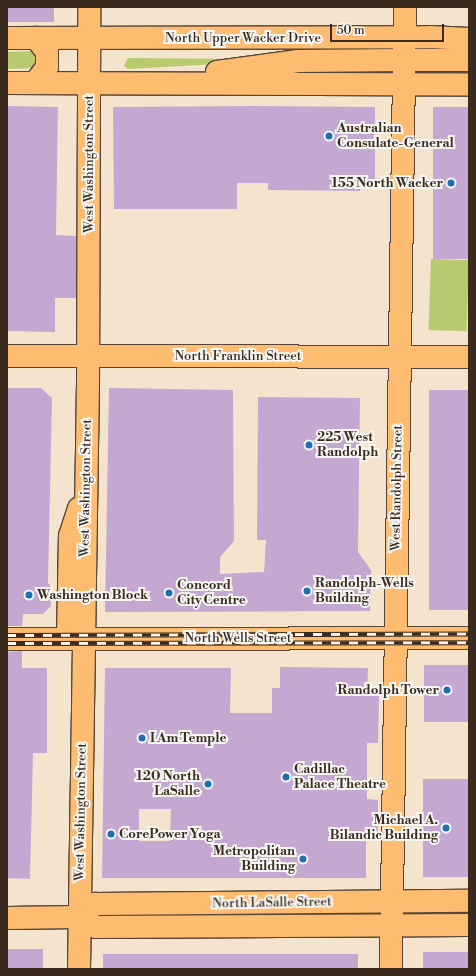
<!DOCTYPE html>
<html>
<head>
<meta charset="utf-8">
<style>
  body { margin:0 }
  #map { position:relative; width:476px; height:976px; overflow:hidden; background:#f4e3cd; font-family:"Libre Bodoni",serif }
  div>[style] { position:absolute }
  .green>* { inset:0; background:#b7ca6d; transform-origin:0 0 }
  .building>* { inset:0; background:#c4a8d1; transform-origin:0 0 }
  .highway-tunnel>* { height:22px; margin-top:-11px; transform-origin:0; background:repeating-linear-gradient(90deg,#cfbeaa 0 22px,transparent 0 33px) }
  .roads { filter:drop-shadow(1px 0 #574638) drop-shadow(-1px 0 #574638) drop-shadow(0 1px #574638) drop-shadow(0 -1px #574638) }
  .major>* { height:22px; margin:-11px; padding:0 11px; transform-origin:11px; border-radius:11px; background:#febc70 }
  .highway>* { height:22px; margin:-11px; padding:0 11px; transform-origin:11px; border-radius:11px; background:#febc70 }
  .rail>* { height:4.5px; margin-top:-2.25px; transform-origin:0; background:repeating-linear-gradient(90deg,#f6f6f2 0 9px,#3b2a1e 0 18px); box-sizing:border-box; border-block:1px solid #3b2a1e }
  .dots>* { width:11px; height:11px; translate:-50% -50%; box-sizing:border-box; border:2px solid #f6f6f2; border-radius:50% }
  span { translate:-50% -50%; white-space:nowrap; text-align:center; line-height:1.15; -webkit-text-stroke:4px #f6f6f2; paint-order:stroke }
  .street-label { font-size:13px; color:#3b2a1e }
  .poi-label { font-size:13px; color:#3b2a1e; font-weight:700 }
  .left { translate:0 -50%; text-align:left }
  .right { translate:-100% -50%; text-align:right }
  .frame { position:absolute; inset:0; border:8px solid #3b2a1e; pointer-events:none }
  .scale { position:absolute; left:330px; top:24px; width:114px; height:18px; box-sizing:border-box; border:2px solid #3b2a1e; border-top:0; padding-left:5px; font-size:12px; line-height:14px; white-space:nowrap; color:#3b2a1e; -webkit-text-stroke:3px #f6f6f2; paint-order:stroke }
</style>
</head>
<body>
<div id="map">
  <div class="green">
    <div style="clip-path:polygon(32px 51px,36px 54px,38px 62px,34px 68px,7px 69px,7px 52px)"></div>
    <div style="clip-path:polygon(128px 58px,236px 59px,235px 63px,128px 69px,124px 66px)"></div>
    <div style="left:431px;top:259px;width:38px;height:71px;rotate:2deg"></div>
  </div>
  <div class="building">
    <div style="left:7px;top:7px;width:47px;height:15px"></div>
    <div style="clip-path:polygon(7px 106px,58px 107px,56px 235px,76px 236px,76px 298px,55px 298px,55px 332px,7px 331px)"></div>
    <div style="clip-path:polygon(252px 106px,375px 107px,375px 183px,360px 183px,360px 191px,268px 190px,268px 183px,237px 183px,237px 209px,114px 209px,113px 107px)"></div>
    <div style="left:433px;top:107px;width:36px;height:152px"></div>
    <div style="clip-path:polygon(7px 388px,41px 388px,52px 398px,48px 584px,50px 584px,51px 606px,43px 614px,23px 614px,22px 626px,7px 626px)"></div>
    <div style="clip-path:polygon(109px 388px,233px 390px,234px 541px,220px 557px,220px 574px,264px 572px,266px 540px,257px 540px,258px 397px,360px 398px,358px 552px,371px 570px,370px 611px,105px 612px)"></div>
    <div style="left:429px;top:390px;width:40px;height:220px"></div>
    <div style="clip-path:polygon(22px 651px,22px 668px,47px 668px,47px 753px,33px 753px,30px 879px,7px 878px,7px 652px)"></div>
    <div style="left:469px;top:665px;width:57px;height:45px;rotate:90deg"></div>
    <div style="clip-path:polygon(evenodd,280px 667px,368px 668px,367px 695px,379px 696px,378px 743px,367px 743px,367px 799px,378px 800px,378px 840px,366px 840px,366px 878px,102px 878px,105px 668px,231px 668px,230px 713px,272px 713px,272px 688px,280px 688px,280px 667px,139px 809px,171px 809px,170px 841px,139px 841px,139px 809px)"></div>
    <div style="left:423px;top:779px;width:46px;height:98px"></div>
    <div style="left:7px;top:949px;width:36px;height:20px"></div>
    <div style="left:423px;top:952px;width:46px;height:17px"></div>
    <div style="left:103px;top:954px;width:255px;height:15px"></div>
  </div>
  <div class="highway-tunnel">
    <div style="left:394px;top:47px;width:75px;rotate:2.3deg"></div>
  </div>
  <div class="roads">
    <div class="major">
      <div style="left:7px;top:38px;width:423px;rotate:-0.1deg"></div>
      <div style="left:430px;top:37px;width:39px;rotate:3deg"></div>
      <div style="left:217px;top:72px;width:82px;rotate:-7.7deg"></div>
      <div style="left:298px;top:61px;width:105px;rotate:-0.5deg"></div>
      <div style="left:7px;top:83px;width:462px;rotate:0.2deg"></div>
      <div style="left:35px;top:83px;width:20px;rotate:-53deg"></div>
      <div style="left:47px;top:67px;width:15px;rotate:-90deg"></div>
      <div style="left:47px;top:52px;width:18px;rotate:-128deg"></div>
      <div style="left:7px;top:356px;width:462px;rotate:0.1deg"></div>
      <div style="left:7px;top:639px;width:462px;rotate:-0.1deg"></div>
      <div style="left:68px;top:639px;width:103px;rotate:-88.9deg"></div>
      <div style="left:70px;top:536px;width:29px;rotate:-72deg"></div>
      <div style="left:79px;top:917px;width:21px;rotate:-39deg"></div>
      <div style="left:95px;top:904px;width:374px;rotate:-0.5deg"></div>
      <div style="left:7px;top:918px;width:72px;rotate:-0.8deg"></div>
      <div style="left:79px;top:917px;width:20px;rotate:30deg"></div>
      <div style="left:96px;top:927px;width:373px;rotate:-0.3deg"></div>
      <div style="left:79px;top:969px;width:583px;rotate:-89.12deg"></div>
      <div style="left:88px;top:386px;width:379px;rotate:-89.8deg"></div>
      <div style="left:391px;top:969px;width:962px;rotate:-89.17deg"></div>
    </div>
    <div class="highway">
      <div style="left:403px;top:60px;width:66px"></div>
    </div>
  </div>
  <div class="rail">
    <div style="left:7px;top:635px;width:462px;rotate:-0.2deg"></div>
    <div style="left:7px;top:643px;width:462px;rotate:-0.1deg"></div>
  </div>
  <div class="dots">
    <div style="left:329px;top:136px;background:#1f6fb2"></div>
    <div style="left:451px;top:183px;background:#1f6fb2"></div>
    <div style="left:309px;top:445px;background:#1f6fb2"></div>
    <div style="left:307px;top:591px;background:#1f6fb2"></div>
    <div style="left:169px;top:593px;background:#1f6fb2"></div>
    <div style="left:29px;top:595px;background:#1f6fb2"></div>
    <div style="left:447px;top:690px;background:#1f6fb2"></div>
    <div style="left:142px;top:738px;background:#1f6fb2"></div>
    <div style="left:286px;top:777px;background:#1f6fb2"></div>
    <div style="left:208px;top:784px;background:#1f6fb2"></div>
    <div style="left:446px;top:828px;background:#1f6fb2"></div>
    <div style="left:111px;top:834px;background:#1f6fb2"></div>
    <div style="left:303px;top:859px;background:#1f6fb2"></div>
  </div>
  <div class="street-label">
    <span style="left:243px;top:38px">North Upper Wacker Drive</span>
    <span style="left:89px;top:164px;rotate:-90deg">West Washington Street</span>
    <span style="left:238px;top:356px">North Franklin Street</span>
    <span style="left:86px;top:488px;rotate:-89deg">West Washington Street</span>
    <span style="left:397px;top:488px;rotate:-89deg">West Randolph Street</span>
    <span style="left:238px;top:638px">North Wells Street</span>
    <span style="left:81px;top:812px;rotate:-89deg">West Washington Street</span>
    <span style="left:272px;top:903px;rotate:-1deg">North LaSalle Street</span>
  </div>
  <div class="poi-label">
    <span class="left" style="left:337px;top:136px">Australian<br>Consulate-General</span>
    <span class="right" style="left:443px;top:183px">155 North Wacker</span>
    <span class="left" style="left:317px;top:445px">225 West<br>Randolph</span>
    <span class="left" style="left:315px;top:591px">Randolph-Wells<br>Building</span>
    <span class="left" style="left:177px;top:593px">Concord<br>City Centre</span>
    <span class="left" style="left:37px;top:595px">Washington Block</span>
    <span class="right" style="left:439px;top:690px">Randolph Tower</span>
    <span class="left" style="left:150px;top:738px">I Am Temple</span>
    <span class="left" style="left:294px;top:777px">Cadillac<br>Palace Theatre</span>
    <span class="right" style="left:200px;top:784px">120 North<br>LaSalle</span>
    <span class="right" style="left:438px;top:828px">Michael A.<br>Bilandic Building</span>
    <span class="left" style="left:119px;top:834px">CorePower Yoga</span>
    <span class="right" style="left:295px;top:859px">Metropolitan<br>Building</span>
  </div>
  <div class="frame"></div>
  <div class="scale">50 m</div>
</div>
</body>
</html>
